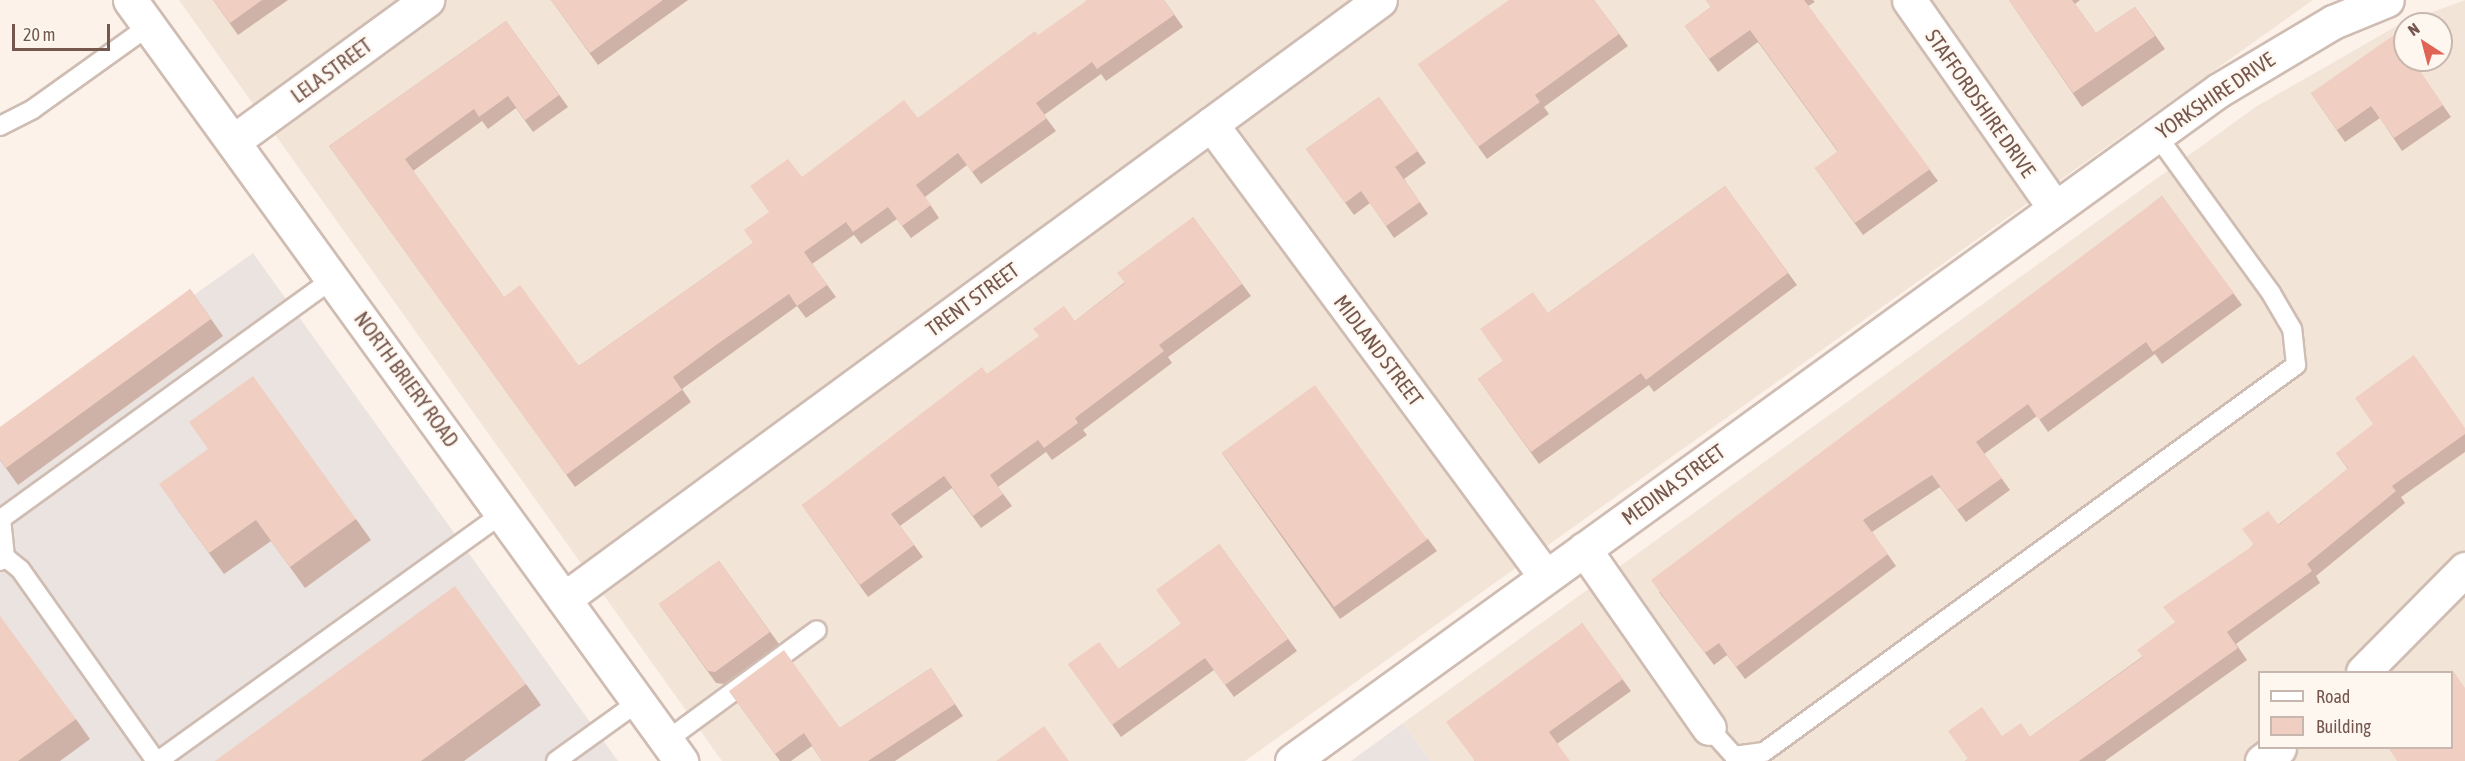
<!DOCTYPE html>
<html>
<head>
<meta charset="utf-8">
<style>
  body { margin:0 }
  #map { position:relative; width:2465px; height:761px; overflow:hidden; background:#fcf2ea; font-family:"Asap Condensed",sans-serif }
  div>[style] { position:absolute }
  .residential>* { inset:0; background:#f3e4d8 }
  .industrial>* { inset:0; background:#ebe3df }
  .roads { filter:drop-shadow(2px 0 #cfbcb2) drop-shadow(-2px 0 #cfbcb2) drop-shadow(0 2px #cfbcb2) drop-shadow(0 -2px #cfbcb2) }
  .service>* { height:18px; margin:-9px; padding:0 9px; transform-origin:9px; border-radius:9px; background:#fff }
  .minor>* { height:33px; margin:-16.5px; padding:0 16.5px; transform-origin:16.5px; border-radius:16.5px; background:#fff }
  .tertiary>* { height:33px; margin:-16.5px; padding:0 16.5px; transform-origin:16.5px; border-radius:16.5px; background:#fff }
  .wall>* { inset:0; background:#ceb2a7 }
  .building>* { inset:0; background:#f0cfc2; transform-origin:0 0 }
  span { translate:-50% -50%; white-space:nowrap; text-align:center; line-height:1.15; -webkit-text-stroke:4.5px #fef7f0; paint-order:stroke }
  .street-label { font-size:21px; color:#75574e }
  .legend { position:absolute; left:2258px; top:671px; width:195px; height:78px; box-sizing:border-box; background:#fef7f0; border:2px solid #c7b7af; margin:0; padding:8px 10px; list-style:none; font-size:18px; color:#75574e }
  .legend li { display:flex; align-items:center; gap:12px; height:30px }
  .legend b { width:30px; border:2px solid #c7b7af }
  .north { position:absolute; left:2393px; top:12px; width:60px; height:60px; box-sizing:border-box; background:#fef7f0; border:2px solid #c7b7af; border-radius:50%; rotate:324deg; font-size:16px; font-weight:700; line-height:24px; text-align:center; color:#75574e }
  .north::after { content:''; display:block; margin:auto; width:21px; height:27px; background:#df6456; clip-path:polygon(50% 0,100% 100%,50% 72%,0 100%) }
  .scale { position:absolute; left:12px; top:24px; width:98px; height:27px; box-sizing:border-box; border:3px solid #75574e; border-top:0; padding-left:8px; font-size:18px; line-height:21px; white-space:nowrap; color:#75574e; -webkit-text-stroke:4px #fef7f0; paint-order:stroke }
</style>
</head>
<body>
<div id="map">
  <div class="residential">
    <div style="clip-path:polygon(179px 0,2313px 0,1245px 761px,722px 761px)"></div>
    <div style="clip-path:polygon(evenodd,2465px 0,2465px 761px,1431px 761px,1403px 723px,2257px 106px,2402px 23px,2465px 0,2405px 24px,2441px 24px,2441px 60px,2405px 60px,2405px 24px,2465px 0,2260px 672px,2452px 672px,2452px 748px,2260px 748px,2260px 672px)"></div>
  </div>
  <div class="industrial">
    <div style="clip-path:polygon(253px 253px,618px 761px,0 761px,0 433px)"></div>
    <div style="clip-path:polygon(1403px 723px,1431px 761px,1351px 761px)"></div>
  </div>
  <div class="roads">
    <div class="service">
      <div style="left:0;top:126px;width:37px;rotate:-27deg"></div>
      <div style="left:33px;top:109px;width:143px;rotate:-35.6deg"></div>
      <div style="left:5px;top:557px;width:38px;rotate:-96deg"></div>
      <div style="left:1px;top:519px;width:411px;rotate:-35.9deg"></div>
      <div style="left:0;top:561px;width:6px;rotate:-39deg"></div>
      <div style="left:5px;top:557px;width:19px;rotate:39deg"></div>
      <div style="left:20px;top:569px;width:235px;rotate:54.7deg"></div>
      <div style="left:1709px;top:728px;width:38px;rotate:48deg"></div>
      <div style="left:1734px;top:756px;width:30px;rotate:-8deg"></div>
      <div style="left:1764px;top:752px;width:658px;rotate:-36.03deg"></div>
      <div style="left:2296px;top:365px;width:36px;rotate:-96deg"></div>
      <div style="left:2292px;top:329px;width:42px;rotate:-120.3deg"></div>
      <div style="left:2271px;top:293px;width:196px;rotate:-125.9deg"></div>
      <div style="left:666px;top:741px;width:187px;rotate:-36.3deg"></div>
      <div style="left:158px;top:761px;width:425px;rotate:-35.7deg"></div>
      <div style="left:556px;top:761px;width:101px;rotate:-35.7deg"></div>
    </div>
    <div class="minor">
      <div style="left:1909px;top:0;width:253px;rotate:55deg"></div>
      <div style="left:1211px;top:124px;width:563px;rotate:53.52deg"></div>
      <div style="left:235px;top:140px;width:238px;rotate:-36.1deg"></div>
      <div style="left:1584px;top:549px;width:218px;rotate:55.1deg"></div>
      <div style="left:564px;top:599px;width:1012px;rotate:-36.28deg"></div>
      <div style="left:2363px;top:672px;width:145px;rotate:-45.3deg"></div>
      <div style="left:1292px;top:761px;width:1144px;rotate:-35.9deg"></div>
      <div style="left:2219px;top:90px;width:133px;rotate:-30.8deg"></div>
      <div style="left:2333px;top:22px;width:58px;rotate:-22.2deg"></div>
      <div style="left:2262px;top:761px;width:21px;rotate:-37deg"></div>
    </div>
    <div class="tertiary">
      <div style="left:130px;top:0;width:940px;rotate:54.09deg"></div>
    </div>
  </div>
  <div class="wall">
    <div style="clip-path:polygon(213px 0,288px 0,238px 35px)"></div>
    <div style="clip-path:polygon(551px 0,688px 0,598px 65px)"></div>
    <div style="clip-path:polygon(1164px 0,1183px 27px,1106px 81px,1101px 74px,1044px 115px,1056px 131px,981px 184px,967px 165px,925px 197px,939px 218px,911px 238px,897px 219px,861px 244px,854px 235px,812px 264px,836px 297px,806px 318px,797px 306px,725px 358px,682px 389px,691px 402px,575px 487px,329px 146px,506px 21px,568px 107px,533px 132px,516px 108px,488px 129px,482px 121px,413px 171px,504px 297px,579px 366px,753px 243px,769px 213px,802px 177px,918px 118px,1038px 35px)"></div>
    <div style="clip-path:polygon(1594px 0,1628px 46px,1544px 107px,1549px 114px,1487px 159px,1418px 64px)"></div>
    <div style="clip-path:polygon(1706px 0,1813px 0,1815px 2px,1808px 6px,1938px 181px,1863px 235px,1815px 168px,1838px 152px,1758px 42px,1718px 72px,1685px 26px,1711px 7px)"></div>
    <div style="clip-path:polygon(2009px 0,2080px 0,2075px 4px,2096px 33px,2135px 7px,2165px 49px,2082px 107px)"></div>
    <div style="clip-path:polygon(2412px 60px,2451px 117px,2402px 151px,2380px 118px,2345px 142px,2311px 93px)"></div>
    <div style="clip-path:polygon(1379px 97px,1426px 163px,1404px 179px,1428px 214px,1394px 238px,1370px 203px,1354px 215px,1306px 149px)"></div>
    <div style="clip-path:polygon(1725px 186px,1797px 285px,1654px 392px,1649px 385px,1539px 464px,1478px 379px,1503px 361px,1548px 313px)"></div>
    <div style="clip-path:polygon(2162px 196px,2242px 305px,2162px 364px,2155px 354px,2048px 432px,2037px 416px,1984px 454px,2010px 490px,1966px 522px,1940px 487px,1872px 532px,1896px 566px,1745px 679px,1727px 655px,1714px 665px,1659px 592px)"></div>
    <div style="clip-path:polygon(1193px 217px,1251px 296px,1168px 357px,1172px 363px,1083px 430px,1087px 435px,1052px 460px,1046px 452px,998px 487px,1012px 506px,981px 528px,952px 488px,900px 526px,923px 557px,868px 597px,802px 505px,987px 374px,1075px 321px,1124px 283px)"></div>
    <div style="clip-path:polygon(190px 289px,223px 336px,18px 485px,0 460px)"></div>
    <div style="clip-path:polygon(2465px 428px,2465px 452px,2401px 497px,2405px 503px,2316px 576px,2320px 583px,2236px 644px,2247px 660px,2105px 761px,1965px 761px,2002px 736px,2030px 737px,2142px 657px,2175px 623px,2253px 545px,2348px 469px,2336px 453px)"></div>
    <div style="clip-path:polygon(1222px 453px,1428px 539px,1437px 551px,1340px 619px)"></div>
    <div style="clip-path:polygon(174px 505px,356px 519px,371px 540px,305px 588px,271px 541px,224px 574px)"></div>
    <div style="clip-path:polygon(1219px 544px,1297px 651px,1234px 697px,1214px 670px,1121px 737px,1068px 664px,1119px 669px,1181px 624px)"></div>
    <div style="clip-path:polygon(719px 561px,779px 644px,724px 684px,716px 683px,659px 604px)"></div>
    <div style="clip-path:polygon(1582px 623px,1631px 691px,1557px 744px,1474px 761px)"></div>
    <div style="clip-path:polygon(931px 668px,963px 716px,895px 761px,822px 761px,812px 746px,791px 761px,780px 761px,729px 691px,840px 728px)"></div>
    <div style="clip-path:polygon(526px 684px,541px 705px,464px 761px,215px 761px)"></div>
    <div style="clip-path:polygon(76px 719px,90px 739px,60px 761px,0 761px)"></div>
  </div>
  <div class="building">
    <div style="clip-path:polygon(213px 0,262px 0,230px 23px)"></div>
    <div style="clip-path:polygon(551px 0,663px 0,590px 53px)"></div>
    <div style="clip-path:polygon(1085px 0,1164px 0,1174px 15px,1097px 69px,1092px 62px,1036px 103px,1047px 118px,972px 172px,958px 153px,916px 185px,931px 205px,902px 226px,888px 207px,853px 232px,846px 222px,804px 252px,827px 285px,797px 306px,789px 294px,716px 345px,673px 377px,682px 390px,566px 475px,329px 146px,506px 21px,559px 95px,525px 120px,508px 96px,479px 117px,474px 109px,405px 159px,504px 297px,520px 285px,579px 366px,753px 243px,744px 230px,769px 212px,750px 186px,788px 159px,802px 177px,904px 100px,918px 118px,1035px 31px,1038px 35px,1086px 1px)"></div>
    <div style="clip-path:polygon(1509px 0,1594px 0,1619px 34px,1535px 95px,1540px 102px,1478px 147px,1418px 64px)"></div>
    <div style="clip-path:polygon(1706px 0,1804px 0,1930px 169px,1855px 223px,1815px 168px,1838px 151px,1750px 30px,1709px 59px,1685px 26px,1711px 7px)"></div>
    <div style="clip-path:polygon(2009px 0,2072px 0,2096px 33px,2135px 7px,2155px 36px,2073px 93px)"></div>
    <div style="clip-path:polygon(2394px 35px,2405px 50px,2405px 60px,2412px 60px,2443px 105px,2394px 138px,2371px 106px,2337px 130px,2311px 93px)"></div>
    <div style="clip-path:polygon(1379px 97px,1418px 151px,1395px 167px,1420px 202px,1386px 226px,1361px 191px,1345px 203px,1306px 149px)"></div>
    <div style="clip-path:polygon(1725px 186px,1788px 273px,1646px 380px,1641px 373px,1531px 452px,1478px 379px,1503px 361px,1480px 329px,1533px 292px,1548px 313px)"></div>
    <div style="clip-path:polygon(2162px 196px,2234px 293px,2153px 352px,2146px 342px,2039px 420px,2028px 404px,1976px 442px,2002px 478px,1957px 510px,1932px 475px,1863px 520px,1888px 554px,1736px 667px,1719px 643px,1705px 653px,1651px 580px)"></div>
    <div style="clip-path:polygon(1193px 217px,1242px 284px,1159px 345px,1164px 351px,1075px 418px,1078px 423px,1044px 448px,1038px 440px,990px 475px,1003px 494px,973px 516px,944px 476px,891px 514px,914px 545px,860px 585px,802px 505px,982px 367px,987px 374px,1039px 336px,1033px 329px,1064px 306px,1075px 321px,1125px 283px,1117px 273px)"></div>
    <div style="clip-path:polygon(190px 289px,211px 319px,6px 468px,0 459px,0 427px)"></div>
    <div style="clip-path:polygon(2414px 355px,2465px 428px,2465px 434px,2392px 486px,2396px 491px,2307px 564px,2312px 571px,2227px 632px,2238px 648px,2079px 761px,1965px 761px,1968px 759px,1948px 731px,1982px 707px,2002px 736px,2021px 723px,2030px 737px,2143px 657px,2137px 650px,2175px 622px,2163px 607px,2254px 545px,2242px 529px,2268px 511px,2279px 525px,2348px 468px,2336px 453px,2373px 424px,2355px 398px)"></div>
    <div style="clip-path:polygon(253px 376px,356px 519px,290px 567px,256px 520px,209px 553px,159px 484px,208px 449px,189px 422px)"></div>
    <div style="left:1315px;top:385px;width:191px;height:115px;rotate:54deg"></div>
    <div style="clip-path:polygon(1219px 544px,1288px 639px,1225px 685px,1205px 658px,1112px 725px,1068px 664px,1099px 642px,1119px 669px,1181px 624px,1156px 590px)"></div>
    <div style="clip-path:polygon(719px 561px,770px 632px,715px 672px,708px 671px,659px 604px)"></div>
    <div style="clip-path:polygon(455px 586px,526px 684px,421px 761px,215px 761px)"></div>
    <div style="clip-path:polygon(0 616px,76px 719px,18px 761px,0 761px)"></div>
    <div style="clip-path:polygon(1582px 623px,1623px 679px,1549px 732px,1570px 761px,1475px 761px,1446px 722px)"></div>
    <div style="clip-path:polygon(784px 650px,840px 728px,931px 668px,955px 704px,868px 761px,822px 761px,804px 733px,775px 754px,729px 691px)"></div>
    <div style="clip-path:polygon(2454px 672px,2465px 688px,2465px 761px,2397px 761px,2388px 747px,2451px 747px,2451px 674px)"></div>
    <div style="clip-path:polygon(1044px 726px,1069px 761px,996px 761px)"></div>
  </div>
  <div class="street-label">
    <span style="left:331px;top:70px;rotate:-36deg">LELA STREET</span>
    <span style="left:2215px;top:95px;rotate:-34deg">YORKSHIRE DRIVE</span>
    <span style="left:1981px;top:103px;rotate:55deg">STAFFORDSHIRE DRIVE</span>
    <span style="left:972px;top:299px;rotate:-36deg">TRENT STREET</span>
    <span style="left:1379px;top:350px;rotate:53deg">MIDLAND STREET</span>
    <span style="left:407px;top:379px;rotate:54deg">NORTH BRIERY ROAD</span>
    <span style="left:1673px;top:484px;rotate:-36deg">MEDINA STREET</span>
  </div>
  <ul class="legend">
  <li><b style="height:8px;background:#fff"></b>Road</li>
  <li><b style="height:16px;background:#f0cfc2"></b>Building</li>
  </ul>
  <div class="north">N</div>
  <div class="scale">20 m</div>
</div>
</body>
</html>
